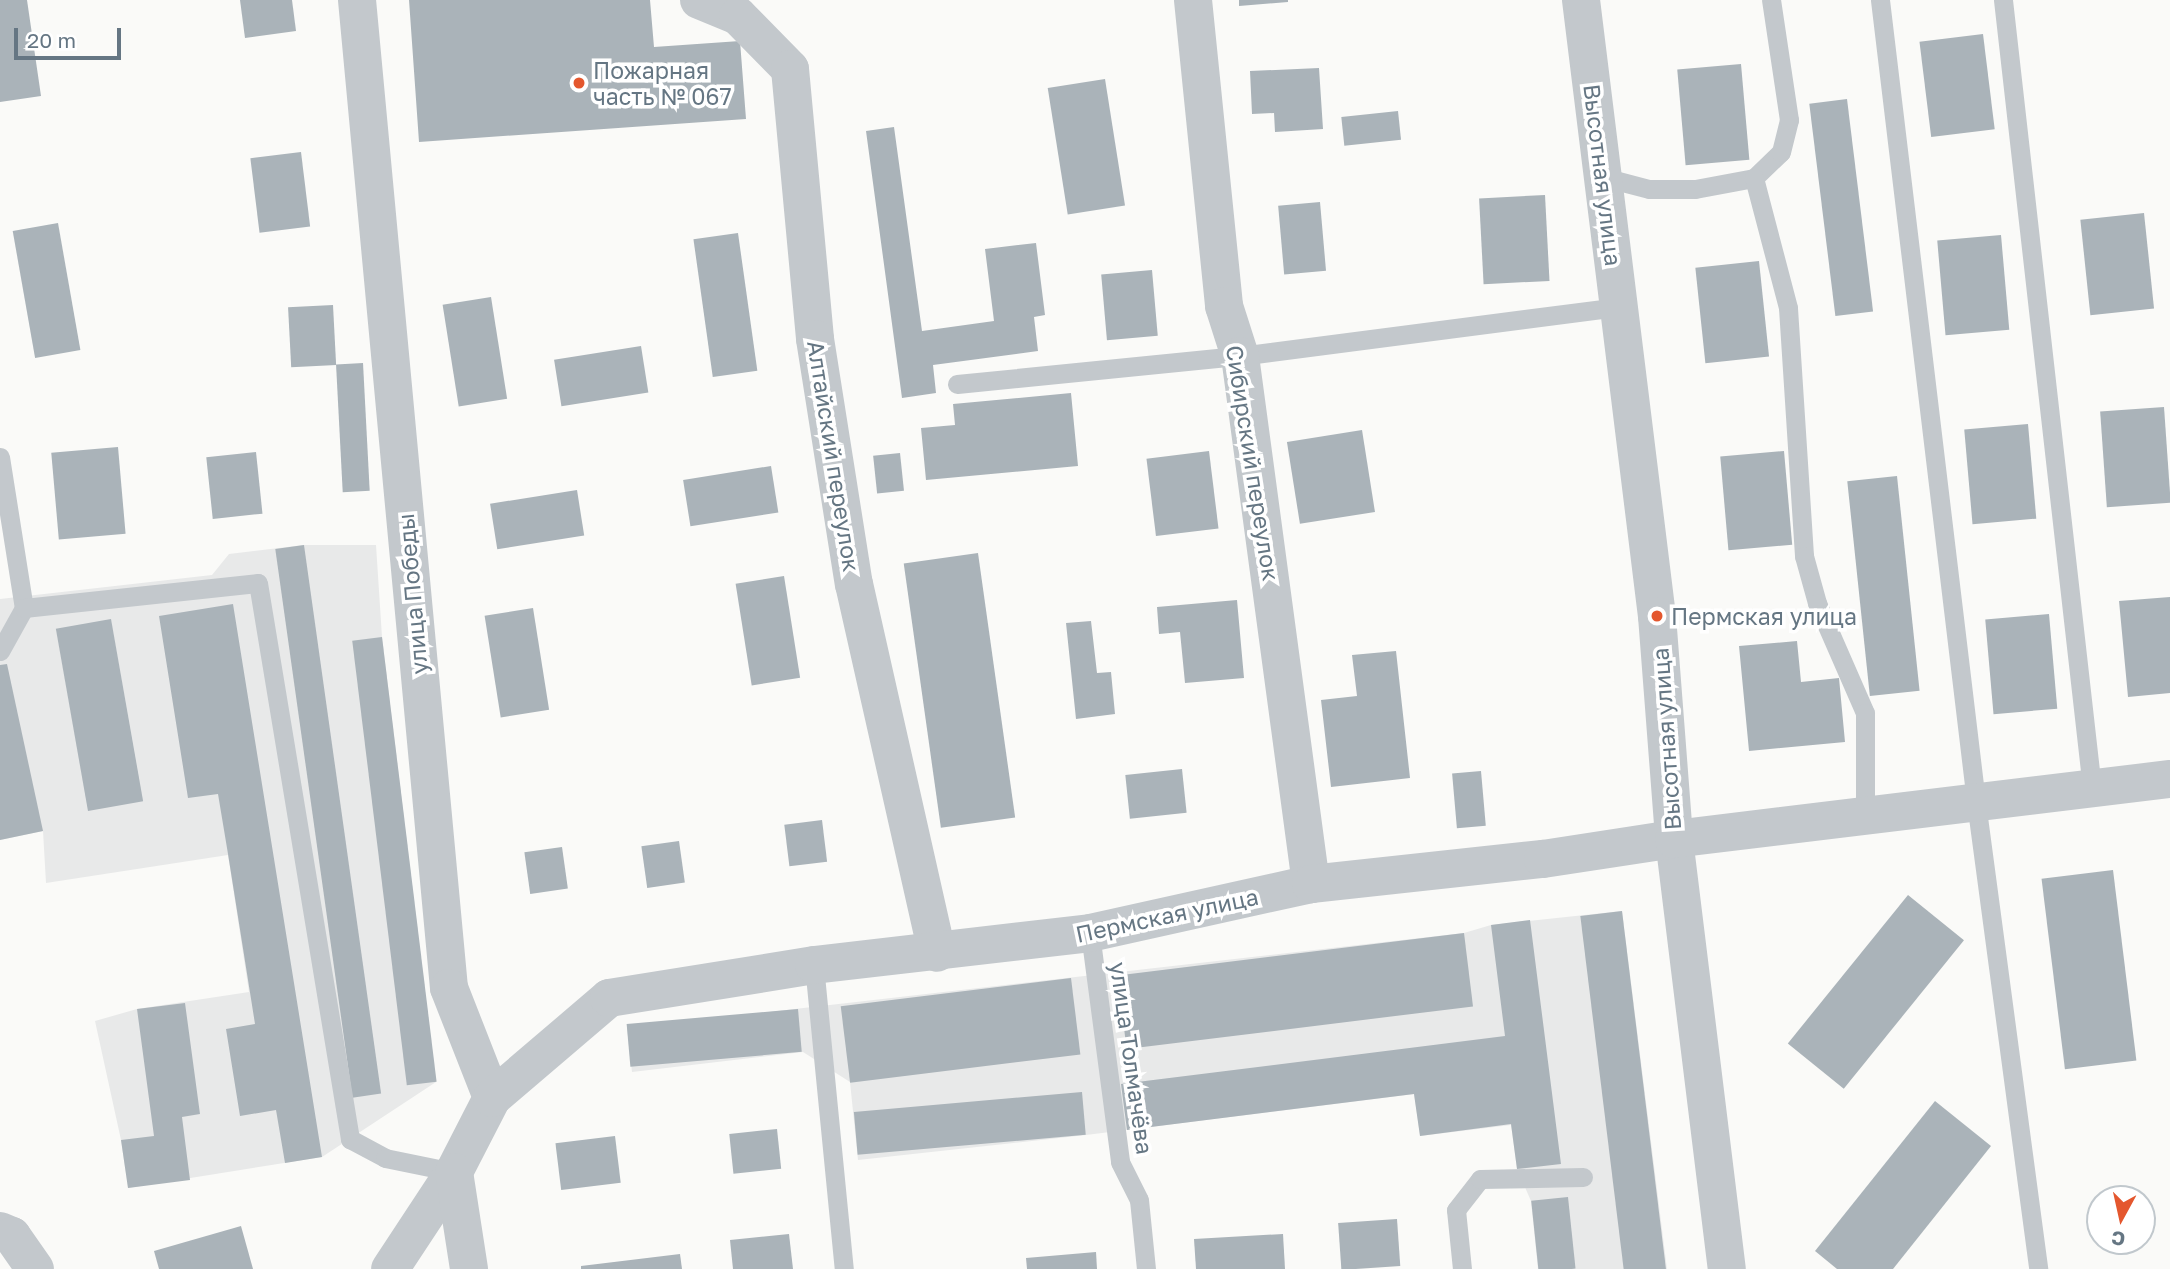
<!DOCTYPE html>
<html>
<head>
<meta charset="utf-8">
<style>
  body { margin:0 }
  #map { position:relative; width:2170px; height:1269px; overflow:hidden; background:#fafaf8; font-family:"Golos Text",sans-serif }
  div>[style] { position:absolute }
  .built>* { inset:0; background:#e8e9e9 }
  .building>* { inset:0; background:#aab3b9; transform-origin:0 0 }
  .service>* { height:19px; margin:-9.5px; padding:0 9.5px; transform-origin:9.5px; border-radius:9.5px; background:#c3c8cc }
  .minor>* { height:38px; margin:-19px; padding:0 19px; transform-origin:19px; border-radius:19px; background:#c3c8cc }
  .dots>* { width:19px; height:19px; translate:-50% -50%; box-sizing:border-box; border:4px solid #fff; border-radius:50% }
  span { translate:-50% -50%; white-space:nowrap; text-align:center; line-height:1.15; -webkit-text-stroke:7px #fff; paint-order:stroke }
  .poi-label { font-size:23px; color:#657683 }
  .left { translate:0 -50%; text-align:left }
  .street-label { font-size:23px; color:#657683 }
  .north { position:absolute; left:2086px; top:1185px; width:70px; height:70px; box-sizing:border-box; background:#fff; border:2px solid #c1c8cd; border-radius:50%; rotate:188deg; font-size:19px; font-weight:700; line-height:28px; text-align:center; color:#657683 }
  .north::after { content:''; display:block; margin:auto; width:24px; height:32px; background:#e4572e; clip-path:polygon(50% 0,100% 100%,50% 72%,0 100%) }
  .scale { position:absolute; left:14px; top:28px; width:107px; height:32px; box-sizing:border-box; border:4px solid #657683; border-top:0; padding-left:9px; font-size:21px; line-height:24px; white-space:nowrap; color:#657683; -webkit-text-stroke:5px #fff; paint-order:stroke }
</style>
</head>
<body>
<div id="map">
  <div class="built">
    <div style="clip-path:polygon(304px 545px,376px 545px,382px 637px,436px 1082px,322px 1157px,128px 1188px,121px 1140px,95px 1021px,137px 1009px,249px 992px,228px 855px,46px 883px,43px 831px,0 840px,0 599px,212px 575px,229px 554px)"></div>
    <div style="clip-path:polygon(1622px 911px,1667px 1269px,1538px 1269px,1531px 1201px,1517px 1169px,1511px 1125px,1420px 1136px,1414px 1094px,1086px 1135px,858px 1160px,850px 1082px,803px 1052px,632px 1072px,627px 1028px,1464px 933px,1491px 925px)"></div>
  </div>
  <div class="building">
    <div style="clip-path:polygon(0 0,27px 0,41px 96px,0 102px)"></div>
    <div style="clip-path:polygon(240px 0,292px 0,296px 31px,245px 38px)"></div>
    <div style="clip-path:polygon(409px 0,650px 0,654px 47px,740px 41px,746px 119px,419px 142px)"></div>
    <div style="clip-path:polygon(1239px 0,1288px 0,1288px 2px,1239px 6px)"></div>
    <div style="left:1983px;top:34px;width:96px;height:64px;rotate:83deg"></div>
    <div style="left:1741px;top:64px;width:96px;height:64px;rotate:85deg"></div>
    <div style="clip-path:polygon(1319px 68px,1323px 129px,1275px 132px,1274px 113px,1252px 114px,1250px 71px)"></div>
    <div style="left:1105px;top:79px;width:128px;height:58px;rotate:81deg"></div>
    <div style="left:1847px;top:99px;width:214px;height:38px;rotate:83deg"></div>
    <div style="left:1398px;top:111px;width:29px;height:57px;rotate:84deg"></div>
    <div style="clip-path:polygon(894px 127px,922px 331px,994px 321px,985px 249px,1036px 243px,1045px 315px,1034px 317px,1038px 351px,933px 365px,936px 393px,902px 398px,866px 131px)"></div>
    <div style="left:301px;top:152px;width:75px;height:51px;rotate:83deg"></div>
    <div style="left:1545px;top:195px;width:86px;height:66px;rotate:87deg"></div>
    <div style="left:1320px;top:202px;width:69px;height:42px;rotate:85deg"></div>
    <div style="left:2144px;top:213px;width:96px;height:64px;rotate:84deg"></div>
    <div style="left:58px;top:223px;width:129px;height:46px;rotate:80deg"></div>
    <div style="left:738px;top:233px;width:139px;height:45px;rotate:82deg"></div>
    <div style="left:2001px;top:235px;width:95px;height:64px;rotate:85deg"></div>
    <div style="left:1759px;top:261px;width:96px;height:64px;rotate:84deg"></div>
    <div style="left:1152px;top:270px;width:66px;height:51px;rotate:85deg"></div>
    <div style="left:491px;top:297px;width:103px;height:49px;rotate:81deg"></div>
    <div style="left:333px;top:305px;width:60px;height:45px;rotate:87deg"></div>
    <div style="left:641px;top:346px;width:47px;height:88px;rotate:81deg"></div>
    <div style="left:363px;top:363px;width:128px;height:27px;rotate:87deg"></div>
    <div style="clip-path:polygon(1071px 393px,1078px 466px,926px 480px,921px 428px,955px 425px,953px 404px)"></div>
    <div style="left:2164px;top:407px;width:96px;height:64px;rotate:86deg"></div>
    <div style="left:2028px;top:424px;width:95px;height:64px;rotate:85deg"></div>
    <div style="left:1362px;top:430px;width:83px;height:76px;rotate:81deg"></div>
    <div style="left:118px;top:447px;width:87px;height:67px;rotate:85deg"></div>
    <div style="left:1209px;top:451px;width:78px;height:63px;rotate:83deg"></div>
    <div style="left:1784px;top:451px;width:94px;height:64px;rotate:85deg"></div>
    <div style="left:256px;top:452px;width:62px;height:50px;rotate:84deg"></div>
    <div style="left:900px;top:453px;width:38px;height:27px;rotate:84deg"></div>
    <div style="left:771px;top:466px;width:47px;height:89px;rotate:81deg"></div>
    <div style="left:1897px;top:476px;width:216px;height:50px;rotate:84deg"></div>
    <div style="left:577px;top:490px;width:46px;height:88px;rotate:81deg"></div>
    <div style="left:304px;top:545px;width:554px;height:29px;rotate:82deg"></div>
    <div style="left:978px;top:553px;width:267px;height:75px;rotate:82deg"></div>
    <div style="left:784px;top:576px;width:103px;height:49px;rotate:81deg"></div>
    <div style="clip-path:polygon(2170px 597px,2170px 693px,2128px 697px,2119px 601px)"></div>
    <div style="clip-path:polygon(1237px 600px,1244px 678px,1185px 683px,1180px 632px,1159px 634px,1157px 607px)"></div>
    <div style="clip-path:polygon(233px 604px,322px 1157px,285px 1163px,276px 1110px,240px 1116px,226px 1029px,255px 1024px,228px 854px,218px 794px,188px 798px,159px 616px)"></div>
    <div style="left:533px;top:608px;width:103px;height:49px;rotate:81deg"></div>
    <div style="left:2049px;top:614px;width:95px;height:64px;rotate:85deg"></div>
    <div style="left:111px;top:619px;width:185px;height:56px;rotate:80deg"></div>
    <div style="clip-path:polygon(1091px 621px,1097px 673px,1111px 672px,1115px 714px,1076px 719px,1066px 623px)"></div>
    <div style="left:382px;top:637px;width:448px;height:30px;rotate:83deg"></div>
    <div style="clip-path:polygon(1797px 641px,1801px 682px,1839px 678px,1845px 742px,1749px 751px,1739px 646px)"></div>
    <div style="clip-path:polygon(1396px 651px,1410px 778px,1331px 787px,1321px 700px,1357px 696px,1352px 655px)"></div>
    <div style="clip-path:polygon(7px 664px,43px 831px,0 840px,0 665px)"></div>
    <div style="left:1182px;top:769px;width:44px;height:57px;rotate:84deg"></div>
    <div style="left:1481px;top:771px;width:55px;height:29px;rotate:85deg"></div>
    <div style="left:822px;top:820px;width:42px;height:38px;rotate:83deg"></div>
    <div style="left:679px;top:841px;width:42px;height:38px;rotate:82deg"></div>
    <div style="left:562px;top:847px;width:42px;height:38px;rotate:82deg"></div>
    <div style="left:2113px;top:870px;width:192px;height:72px;rotate:83deg"></div>
    <div style="left:1908px;top:895px;width:72px;height:191px;rotate:39deg"></div>
    <div style="left:1622px;top:911px;width:361px;height:42px;rotate:83deg"></div>
    <div style="clip-path:polygon(1530px 920px,1561px 1164px,1517px 1169px,1511px 1124px,1420px 1136px,1414px 1094px,1127px 1130px,1121px 1084px,1505px 1036px,1491px 925px)"></div>
    <div style="left:1464px;top:933px;width:74px;height:349px;rotate:83deg"></div>
    <div style="left:1071px;top:978px;width:77px;height:232px;rotate:83deg"></div>
    <div style="clip-path:polygon(185px 1003px,200px 1114px,182px 1117px,190px 1180px,128px 1188px,121px 1140px,154px 1136px,137px 1009px)"></div>
    <div style="left:798px;top:1009px;width:43px;height:172px;rotate:85deg"></div>
    <div style="left:1082px;top:1092px;width:43px;height:229px;rotate:85deg"></div>
    <div style="clip-path:polygon(1935px 1101px,1991px 1146px,1893px 1269px,1837px 1269px,1815px 1251px)"></div>
    <div style="left:777px;top:1129px;width:40px;height:48px;rotate:84deg"></div>
    <div style="left:615px;top:1136px;width:47px;height:60px;rotate:83deg"></div>
    <div style="left:1568px;top:1197px;width:72px;height:37px;rotate:84deg"></div>
    <div style="left:1397px;top:1219px;width:47px;height:59px;rotate:86deg"></div>
    <div style="clip-path:polygon(241px 1226px,253px 1269px,159px 1269px,154px 1251px)"></div>
    <div style="clip-path:polygon(789px 1234px,793px 1269px,733px 1269px,730px 1240px)"></div>
    <div style="clip-path:polygon(1283px 1234px,1285px 1269px,1196px 1269px,1194px 1239px)"></div>
    <div style="clip-path:polygon(1096px 1252px,1097px 1269px,1027px 1269px,1026px 1258px)"></div>
    <div style="clip-path:polygon(680px 1254px,682px 1269px,581px 1269px,581px 1266px)"></div>
  </div>
  <div class="service">
    <div style="left:1880px;top:0;width:808px;rotate:83.17deg"></div>
    <div style="left:1976px;top:802px;width:471px;rotate:82.4deg"></div>
    <div style="left:2003px;top:0;width:793px;rotate:83.56deg"></div>
    <div style="left:1603px;top:177px;width:48px;rotate:14.6deg"></div>
    <div style="left:1649px;top:189px;width:46px"></div>
    <div style="left:1695px;top:189px;width:60px;rotate:-10.6deg"></div>
    <div style="left:1754px;top:178px;width:37px;rotate:-44deg"></div>
    <div style="left:1781px;top:152px;width:33px;rotate:-76deg"></div>
    <div style="left:1789px;top:120px;width:121px;rotate:-98.5deg"></div>
    <div style="left:1754px;top:178px;width:134px;rotate:75.3deg"></div>
    <div style="left:1788px;top:308px;width:249px;rotate:86.3deg"></div>
    <div style="left:1804px;top:556px;width:49px;rotate:74.5deg"></div>
    <div style="left:1817px;top:603px;width:120px;rotate:66.4deg"></div>
    <div style="left:1865px;top:713px;width:103px;rotate:90deg"></div>
    <div style="left:957px;top:384px;width:284px;rotate:-5.7deg"></div>
    <div style="left:1240px;top:356px;width:382px;rotate:-7.4deg"></div>
    <div style="left:0;top:457px;width:153px;rotate:81deg"></div>
    <div style="left:0;top:651px;width:49px;rotate:-60.8deg"></div>
    <div style="left:24px;top:608px;width:235px;rotate:-6.1deg"></div>
    <div style="left:258px;top:583px;width:564px;rotate:80.6deg"></div>
    <div style="left:350px;top:1139px;width:40px;rotate:28deg"></div>
    <div style="left:385px;top:1158px;width:70px;rotate:11.5deg"></div>
    <div style="left:1090px;top:933px;width:231px;rotate:82.5deg"></div>
    <div style="left:1120px;top:1162px;width:42px;rotate:63.4deg"></div>
    <div style="left:1139px;top:1200px;width:69px;rotate:84.2deg"></div>
    <div style="left:814px;top:965px;width:305px;rotate:84.4deg"></div>
    <div style="left:1462px;top:1269px;width:59px;rotate:-95.8deg"></div>
    <div style="left:1456px;top:1210px;width:39px;rotate:-52deg"></div>
    <div style="left:1480px;top:1179px;width:103px;rotate:-1.1deg"></div>
  </div>
  <div class="minor">
    <div style="left:357px;top:0;width:992px;rotate:84.68deg"></div>
    <div style="left:449px;top:988px;width:118px;rotate:68.6deg"></div>
    <div style="left:492px;top:1098px;width:83px;rotate:117.2deg"></div>
    <div style="left:454px;top:1172px;width:116px;rotate:123.4deg"></div>
    <div style="left:699px;top:0;width:42px;rotate:22.3deg"></div>
    <div style="left:738px;top:16px;width:74px;rotate:45.5deg"></div>
    <div style="left:790px;top:69px;width:271px;rotate:84.7deg"></div>
    <div style="left:815px;top:339px;width:248px;rotate:81deg"></div>
    <div style="left:854px;top:584px;width:378px;rotate:77.3deg"></div>
    <div style="left:1193px;top:0;width:308px;rotate:84.2deg"></div>
    <div style="left:1224px;top:306px;width:52px;rotate:72.3deg"></div>
    <div style="left:1240px;top:356px;width:533px;rotate:82.34deg"></div>
    <div style="left:1581px;top:0;width:621px;rotate:82.97deg"></div>
    <div style="left:1657px;top:616px;width:224px;rotate:85.6deg"></div>
    <div style="left:1674px;top:839px;width:433px;rotate:83deg"></div>
    <div style="left:492px;top:1098px;width:154px;rotate:-40.5deg"></div>
    <div style="left:609px;top:998px;width:208px;rotate:-9.1deg"></div>
    <div style="left:814px;top:965px;width:278px;rotate:-6.6deg"></div>
    <div style="left:1090px;top:933px;width:226px;rotate:-12.5deg"></div>
    <div style="left:1311px;top:884px;width:233px;rotate:-6.2deg"></div>
    <div style="left:1543px;top:859px;width:133px;rotate:-8.7deg"></div>
    <div style="left:1674px;top:839px;width:500px;rotate:-6.9deg"></div>
    <div style="left:454px;top:1172px;width:98px;rotate:81.2deg"></div>
    <div style="left:0;top:1231px;width:13px;rotate:23deg"></div>
    <div style="left:12px;top:1236px;width:40px;rotate:55.1deg"></div>
  </div>
  <div class="dots">
    <div style="left:579px;top:83px;background:#e4572e"></div>
    <div style="left:1657px;top:616px;background:#e4572e"></div>
  </div>
  <div class="poi-label">
    <span class="left" style="left:593px;top:83px">Пожарная<br>часть № 067</span>
    <span class="left" style="left:1671px;top:616px">Пермская улица</span>
  </div>
  <div class="street-label">
    <span style="left:1603px;top:175px;rotate:83deg">Высотная улица</span>
    <span style="left:834px;top:456px;rotate:81deg">Алтайский переулок</span>
    <span style="left:1253px;top:463px;rotate:81deg">Сибирский переулок</span>
    <span style="left:412px;top:594px;rotate:-95deg">улица Победы</span>
    <span style="left:1666px;top:739px;rotate:-94deg">Высотная улица</span>
    <span style="left:1167px;top:915px;rotate:-12deg">Пермская улица</span>
    <span style="left:1132px;top:1058px;rotate:82deg">улица Толмачёва</span>
  </div>
  <div class="north">С</div>
  <div class="scale">20 m</div>
</div>
</body>
</html>
